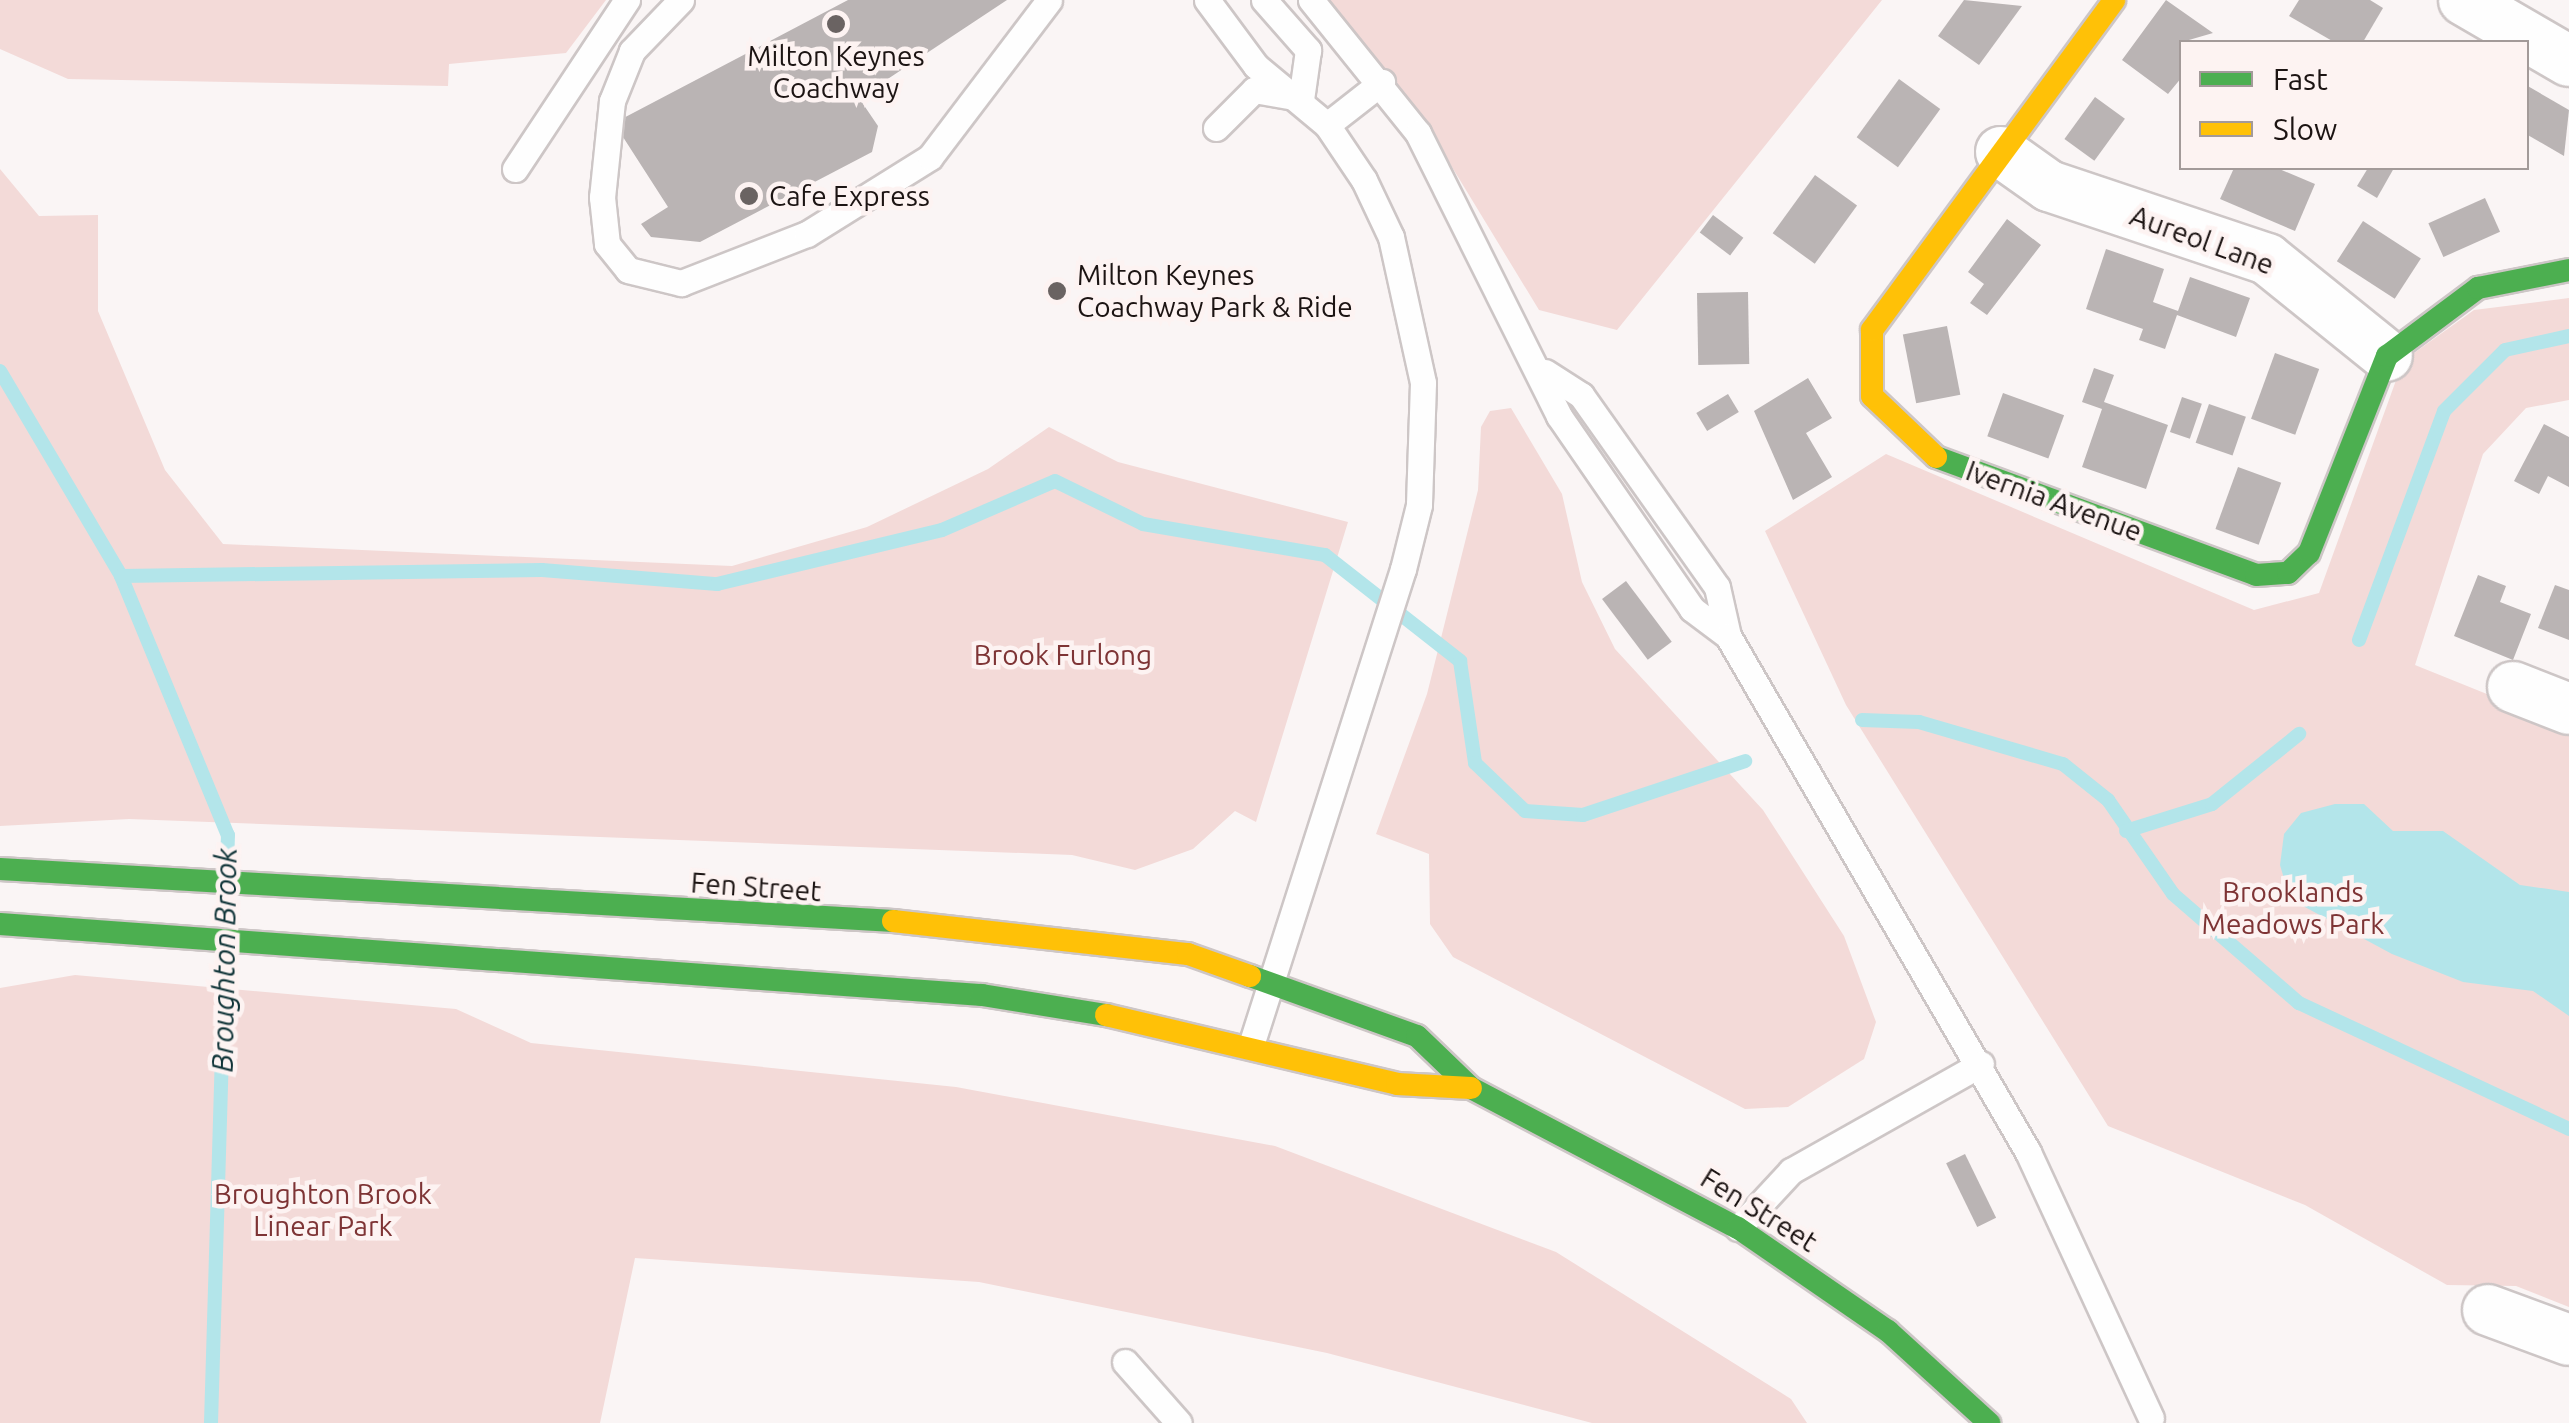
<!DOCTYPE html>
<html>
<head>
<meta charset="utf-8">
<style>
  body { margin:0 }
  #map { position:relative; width:2569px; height:1423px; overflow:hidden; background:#faf5f5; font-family:Ubuntu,sans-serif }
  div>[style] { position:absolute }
  .green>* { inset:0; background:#f3dad8 }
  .water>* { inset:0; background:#b3e5ea }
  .stream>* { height:14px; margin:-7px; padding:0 7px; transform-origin:7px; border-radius:7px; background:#b3e5ea }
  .building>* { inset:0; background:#bab4b4; transform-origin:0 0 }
  .roads { filter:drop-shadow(2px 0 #cdc6c6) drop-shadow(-2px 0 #cdc6c6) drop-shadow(0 2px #cdc6c6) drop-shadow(0 -2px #cdc6c6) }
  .lane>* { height:25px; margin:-12.5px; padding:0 12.5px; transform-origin:12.5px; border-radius:12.5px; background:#fefefe }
  .street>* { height:50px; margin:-25px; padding:0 25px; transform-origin:25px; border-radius:25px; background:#fefefe }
  .fast>* { height:22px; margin:-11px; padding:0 11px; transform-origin:11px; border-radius:11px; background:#4caf50 }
  .slow>* { height:22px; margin:-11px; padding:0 11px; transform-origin:11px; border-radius:11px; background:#ffc107 }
  .dots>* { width:28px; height:28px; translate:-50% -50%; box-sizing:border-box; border:5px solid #fdf3f2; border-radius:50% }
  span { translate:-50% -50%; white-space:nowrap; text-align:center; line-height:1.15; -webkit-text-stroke:9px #fdf3f2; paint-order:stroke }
  .poi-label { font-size:28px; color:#1c1413 }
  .left { translate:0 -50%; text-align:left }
  .street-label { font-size:28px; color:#1c1413 }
  .park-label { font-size:28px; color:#7e3435 }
  .water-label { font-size:30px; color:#103438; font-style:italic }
  .legend { position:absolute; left:2179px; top:40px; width:350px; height:130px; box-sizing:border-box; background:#fdf3f2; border:2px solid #a39a99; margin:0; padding:12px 18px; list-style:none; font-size:30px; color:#1c1413 }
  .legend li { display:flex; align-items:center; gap:20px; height:50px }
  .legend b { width:50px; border:2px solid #a39a99 }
</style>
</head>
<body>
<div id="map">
  <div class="green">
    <div style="clip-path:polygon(0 0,606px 0,566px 53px,449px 64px,448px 86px,68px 79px,0 49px)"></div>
    <div style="clip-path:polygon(1327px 0,1882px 0,1617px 330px,1539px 310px,1427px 126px)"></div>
    <div style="clip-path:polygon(0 169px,39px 216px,98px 215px,98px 311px,165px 470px,223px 544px,732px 566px,867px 527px,988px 469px,1049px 427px,1118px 462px,1348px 522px,1256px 822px,1235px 811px,1193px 849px,1135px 870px,1072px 855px,129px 819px,0 826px)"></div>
    <div style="clip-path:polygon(2569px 298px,2569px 400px,2526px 408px,2483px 454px,2415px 665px,2569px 727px,2569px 1307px,2516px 1286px,2447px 1285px,2305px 1205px,2108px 1126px,1846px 705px,1765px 531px,1886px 454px,2254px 610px,2319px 593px,2403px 361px,2474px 310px)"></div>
    <div style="clip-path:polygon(1511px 408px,1562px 494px,1582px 582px,1615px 649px,1763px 810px,1844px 936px,1876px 1022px,1864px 1059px,1788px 1107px,1745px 1109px,1453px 957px,1430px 924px,1429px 854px,1376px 834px,1427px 694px,1478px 490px,1481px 427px,1490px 411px)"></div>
    <div style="clip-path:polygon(75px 975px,456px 1009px,531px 1043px,956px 1087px,1275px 1146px,1556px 1252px,1791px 1399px,1807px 1423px,1592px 1423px,1327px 1353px,979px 1282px,635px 1258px,600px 1423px,0 1423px,0 988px)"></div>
  </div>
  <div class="water">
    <div style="clip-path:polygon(2335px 804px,2364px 804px,2393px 831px,2443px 831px,2520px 885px,2569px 892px,2569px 1016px,2533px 991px,2463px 982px,2392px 954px,2290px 899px,2280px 865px,2284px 834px,2301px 813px)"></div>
  </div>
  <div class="stream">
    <div style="left:0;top:371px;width:238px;rotate:59.4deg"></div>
    <div style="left:121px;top:576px;width:280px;rotate:67.6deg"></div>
    <div style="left:228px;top:835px;width:37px;rotate:92deg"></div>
    <div style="left:121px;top:576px;width:421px;rotate:-0.8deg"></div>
    <div style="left:542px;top:570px;width:176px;rotate:4.6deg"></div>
    <div style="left:717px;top:584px;width:231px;rotate:-13.5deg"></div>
    <div style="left:942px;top:530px;width:123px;rotate:-23.4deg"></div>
    <div style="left:1055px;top:481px;width:98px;rotate:26deg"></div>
    <div style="left:1143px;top:524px;width:185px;rotate:9.7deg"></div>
    <div style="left:1325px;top:555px;width:172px;rotate:38.1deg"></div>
    <div style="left:1460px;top:661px;width:103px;rotate:81.6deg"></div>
    <div style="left:1475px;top:763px;width:69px;rotate:43.8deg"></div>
    <div style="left:1525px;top:811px;width:58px;rotate:3.9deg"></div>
    <div style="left:1583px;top:815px;width:171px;rotate:-18.4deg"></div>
    <div style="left:2359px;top:640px;width:244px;rotate:-69.6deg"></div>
    <div style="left:2444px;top:411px;width:86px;rotate:-45deg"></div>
    <div style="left:2505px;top:350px;width:66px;rotate:-12.3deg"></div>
    <div style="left:1862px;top:720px;width:57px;rotate:2deg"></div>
    <div style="left:1919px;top:722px;width:150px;rotate:16.3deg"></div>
    <div style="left:2063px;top:764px;width:58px;rotate:38.7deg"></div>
    <div style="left:2108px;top:800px;width:114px;rotate:55.3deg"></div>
    <div style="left:2173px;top:894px;width:167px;rotate:40.9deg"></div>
    <div style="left:2299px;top:1003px;width:298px;rotate:25deg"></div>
    <div style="left:2126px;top:831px;width:90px;rotate:-17.4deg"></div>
    <div style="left:2212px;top:804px;width:112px;rotate:-38.8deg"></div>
    <div style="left:211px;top:1423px;width:474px;rotate:-88.3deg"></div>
  </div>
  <div class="building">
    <div style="clip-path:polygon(848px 0,1007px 0,859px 98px,878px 126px,872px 152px,700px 242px,651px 237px,641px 224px,668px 207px,614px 123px)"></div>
    <div style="clip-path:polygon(1964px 0,2022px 6px,1979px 65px,1938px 36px)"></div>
    <div style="clip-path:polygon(2166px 0,2213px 33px,2182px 42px,2182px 77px,2168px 94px,2122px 60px)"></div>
    <div style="clip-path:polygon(2299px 0,2370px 0,2383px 8px,2363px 42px,2334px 42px,2289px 16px)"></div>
    <div style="left:1899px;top:79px;width:51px;height:72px;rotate:36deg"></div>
    <div style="clip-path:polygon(2526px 85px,2569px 110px,2564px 156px,2526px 134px)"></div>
    <div style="left:2095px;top:97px;width:37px;height:52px;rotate:36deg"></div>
    <div style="clip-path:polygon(2234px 168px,2277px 168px,2315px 184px,2295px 231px,2220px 199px)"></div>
    <div style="clip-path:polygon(2368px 168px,2394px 168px,2377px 198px,2357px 186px)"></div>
    <div style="left:1815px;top:175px;width:52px;height:72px;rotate:36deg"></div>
    <div style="left:2485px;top:198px;width:37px;height:62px;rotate:66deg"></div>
    <div style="left:1713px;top:215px;width:38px;height:22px;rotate:37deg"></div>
    <div style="clip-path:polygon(2007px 219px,2041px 245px,1987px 315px,1970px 303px,1984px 284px,1968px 272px)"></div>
    <div style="left:2363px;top:221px;width:69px;height:48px;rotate:33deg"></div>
    <div style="clip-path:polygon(2106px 249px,2164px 269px,2153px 302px,2178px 311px,2190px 277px,2250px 298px,2236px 337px,2177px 315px,2165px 349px,2139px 340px,2143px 329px,2086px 309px)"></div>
    <div style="left:1748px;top:292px;width:72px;height:51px;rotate:89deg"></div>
    <div style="left:1947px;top:326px;width:70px;height:45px;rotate:79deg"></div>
    <div style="left:2275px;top:353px;width:47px;height:70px;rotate:20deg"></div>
    <div style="clip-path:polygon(2094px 368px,2114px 375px,2104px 402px,2168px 425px,2146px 489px,2082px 467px,2102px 409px,2082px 402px)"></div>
    <div style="clip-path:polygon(1808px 378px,1832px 418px,1806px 433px,1832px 477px,1793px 500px,1754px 411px)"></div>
    <div style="left:2003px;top:393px;width:65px;height:46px;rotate:20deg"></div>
    <div style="left:1728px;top:394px;width:21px;height:37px;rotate:59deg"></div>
    <div style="left:2182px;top:397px;width:21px;height:37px;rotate:19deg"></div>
    <div style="left:2209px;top:404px;width:39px;height:41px;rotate:19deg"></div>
    <div style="clip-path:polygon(2544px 424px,2569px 437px,2569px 487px,2548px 476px,2539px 494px,2514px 481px)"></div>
    <div style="left:2238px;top:467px;width:46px;height:66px;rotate:20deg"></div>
    <div style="clip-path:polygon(2478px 575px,2506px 586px,2500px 602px,2531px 614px,2513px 660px,2454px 636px)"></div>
    <div style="left:1626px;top:581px;width:76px;height:30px;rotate:53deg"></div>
    <div style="clip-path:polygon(2555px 585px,2569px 590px,2569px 640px,2538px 628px)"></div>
    <div style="left:1965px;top:1154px;width:71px;height:21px;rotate:64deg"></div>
  </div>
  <div class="roads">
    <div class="lane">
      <div style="left:681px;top:0;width:71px;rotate:133.9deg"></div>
      <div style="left:632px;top:51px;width:54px;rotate:111.8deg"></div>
      <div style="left:612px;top:101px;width:97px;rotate:95.9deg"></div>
      <div style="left:602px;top:197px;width:47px;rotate:83.9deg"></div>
      <div style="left:607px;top:244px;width:33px;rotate:51deg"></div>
      <div style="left:628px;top:270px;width:55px;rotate:13.8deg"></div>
      <div style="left:681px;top:283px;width:135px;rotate:-21.3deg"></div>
      <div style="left:807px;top:234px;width:145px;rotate:-32deg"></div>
      <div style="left:930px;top:157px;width:197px;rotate:-52.8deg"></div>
      <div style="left:1207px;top:0;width:82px;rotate:53.4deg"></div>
      <div style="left:1256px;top:66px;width:92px;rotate:39.7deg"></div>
      <div style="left:1327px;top:125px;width:66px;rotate:56.1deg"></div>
      <div style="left:1364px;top:180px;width:63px;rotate:64.7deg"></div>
      <div style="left:1391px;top:237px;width:149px;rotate:77.6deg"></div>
      <div style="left:1423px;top:383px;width:122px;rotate:91.9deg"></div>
      <div style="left:1419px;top:505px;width:66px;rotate:104deg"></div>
      <div style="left:1403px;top:569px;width:497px;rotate:107.7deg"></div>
      <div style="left:1264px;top:0;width:67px;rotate:48.7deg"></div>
      <div style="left:1308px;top:50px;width:50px;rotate:98deg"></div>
      <div style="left:1311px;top:0;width:171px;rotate:51.2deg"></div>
      <div style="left:1418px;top:133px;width:316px;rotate:63.5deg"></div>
      <div style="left:1559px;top:416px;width:234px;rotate:55.4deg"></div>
      <div style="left:1692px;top:609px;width:45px;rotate:36.9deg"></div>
      <div style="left:1327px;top:125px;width:70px;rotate:-38deg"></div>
      <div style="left:1216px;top:128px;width:54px;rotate:-45deg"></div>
      <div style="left:1254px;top:90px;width:39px;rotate:10deg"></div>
      <div style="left:515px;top:169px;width:203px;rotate:-56.5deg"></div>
      <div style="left:1545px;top:372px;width:43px;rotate:32.6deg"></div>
      <div style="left:1581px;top:395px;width:235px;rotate:54.7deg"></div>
      <div style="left:1717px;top:587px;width:50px;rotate:77.3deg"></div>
      <div style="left:1728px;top:636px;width:597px;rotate:59.83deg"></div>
      <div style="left:2028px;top:1152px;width:293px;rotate:65.2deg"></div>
      <div style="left:1738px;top:1228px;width:78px;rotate:-47.1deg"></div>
      <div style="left:1791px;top:1171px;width:218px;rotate:-29.4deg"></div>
      <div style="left:1125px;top:1362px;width:81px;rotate:48.5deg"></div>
    </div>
    <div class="street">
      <div style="left:2464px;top:0;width:121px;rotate:30.2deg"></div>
      <div style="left:2001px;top:152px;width:59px;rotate:35.3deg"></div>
      <div style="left:2049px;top:186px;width:230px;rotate:18.5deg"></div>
      <div style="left:2267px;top:259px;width:154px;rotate:38.9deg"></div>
      <div style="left:2513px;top:687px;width:60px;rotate:21.4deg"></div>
      <div style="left:2488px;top:1310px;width:86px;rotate:20.3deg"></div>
    </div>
    <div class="fast">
      <div style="left:1936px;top:457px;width:341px;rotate:20.2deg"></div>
      <div style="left:2256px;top:575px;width:32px;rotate:-4deg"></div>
      <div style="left:2288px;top:573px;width:29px;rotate:-44deg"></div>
      <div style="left:2309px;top:553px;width:212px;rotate:-68.4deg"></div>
      <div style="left:2387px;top:356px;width:114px;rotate:-36.8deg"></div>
      <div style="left:2478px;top:288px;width:93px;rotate:-11.2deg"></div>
      <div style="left:0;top:869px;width:895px;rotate:3.33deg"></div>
      <div style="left:0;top:924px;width:985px;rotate:4.14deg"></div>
      <div style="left:982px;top:995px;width:126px;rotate:9.2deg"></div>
      <div style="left:1250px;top:976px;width:177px;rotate:19.8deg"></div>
      <div style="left:1417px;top:1036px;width:75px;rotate:43.9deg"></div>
      <div style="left:1471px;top:1088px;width:301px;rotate:27.7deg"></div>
      <div style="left:1738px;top:1228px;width:182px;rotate:34.5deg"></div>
      <div style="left:1888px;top:1331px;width:137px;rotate:42.3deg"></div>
    </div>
    <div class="slow">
      <div style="left:1936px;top:457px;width:88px;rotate:-136.4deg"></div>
      <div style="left:1872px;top:396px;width:66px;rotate:-90deg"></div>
      <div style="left:1872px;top:330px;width:409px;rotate:-53.7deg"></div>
      <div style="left:893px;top:921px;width:297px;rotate:6.4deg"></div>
      <div style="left:1188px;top:954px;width:66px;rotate:19.5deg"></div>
      <div style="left:1106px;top:1015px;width:299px;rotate:13.3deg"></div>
      <div style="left:1397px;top:1084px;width:74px;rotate:3.1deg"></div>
    </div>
  </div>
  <div class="dots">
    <div style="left:836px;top:24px;background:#6a6362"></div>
    <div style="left:749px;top:196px;background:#6a6362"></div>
    <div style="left:1057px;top:291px;background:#6a6362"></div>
  </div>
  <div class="poi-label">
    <span style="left:836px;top:72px">Milton Keynes<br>Coachway</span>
    <span class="left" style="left:769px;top:196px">Cafe Express</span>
    <span class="left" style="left:1077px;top:291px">Milton Keynes<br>Coachway Park &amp; Ride</span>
  </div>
  <div class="street-label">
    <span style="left:2202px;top:240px;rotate:20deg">Aureol Lane</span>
    <span style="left:2054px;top:501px;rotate:20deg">Ivernia Avenue</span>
    <span style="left:756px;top:887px;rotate:4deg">Fen Street</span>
    <span style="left:1759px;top:1210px;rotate:32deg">Fen Street</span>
  </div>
  <div class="park-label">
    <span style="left:1063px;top:655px">Brook Furlong</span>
    <span style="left:2293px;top:908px">Brooklands<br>Meadows Park</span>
    <span style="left:323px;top:1210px">Broughton Brook<br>Linear Park</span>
  </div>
  <div class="water-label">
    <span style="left:224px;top:960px;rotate:-89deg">Broughton Brook</span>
  </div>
  <ul class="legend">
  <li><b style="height:12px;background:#4caf50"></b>Fast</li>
  <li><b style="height:12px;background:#ffc107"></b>Slow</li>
  </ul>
</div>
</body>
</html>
